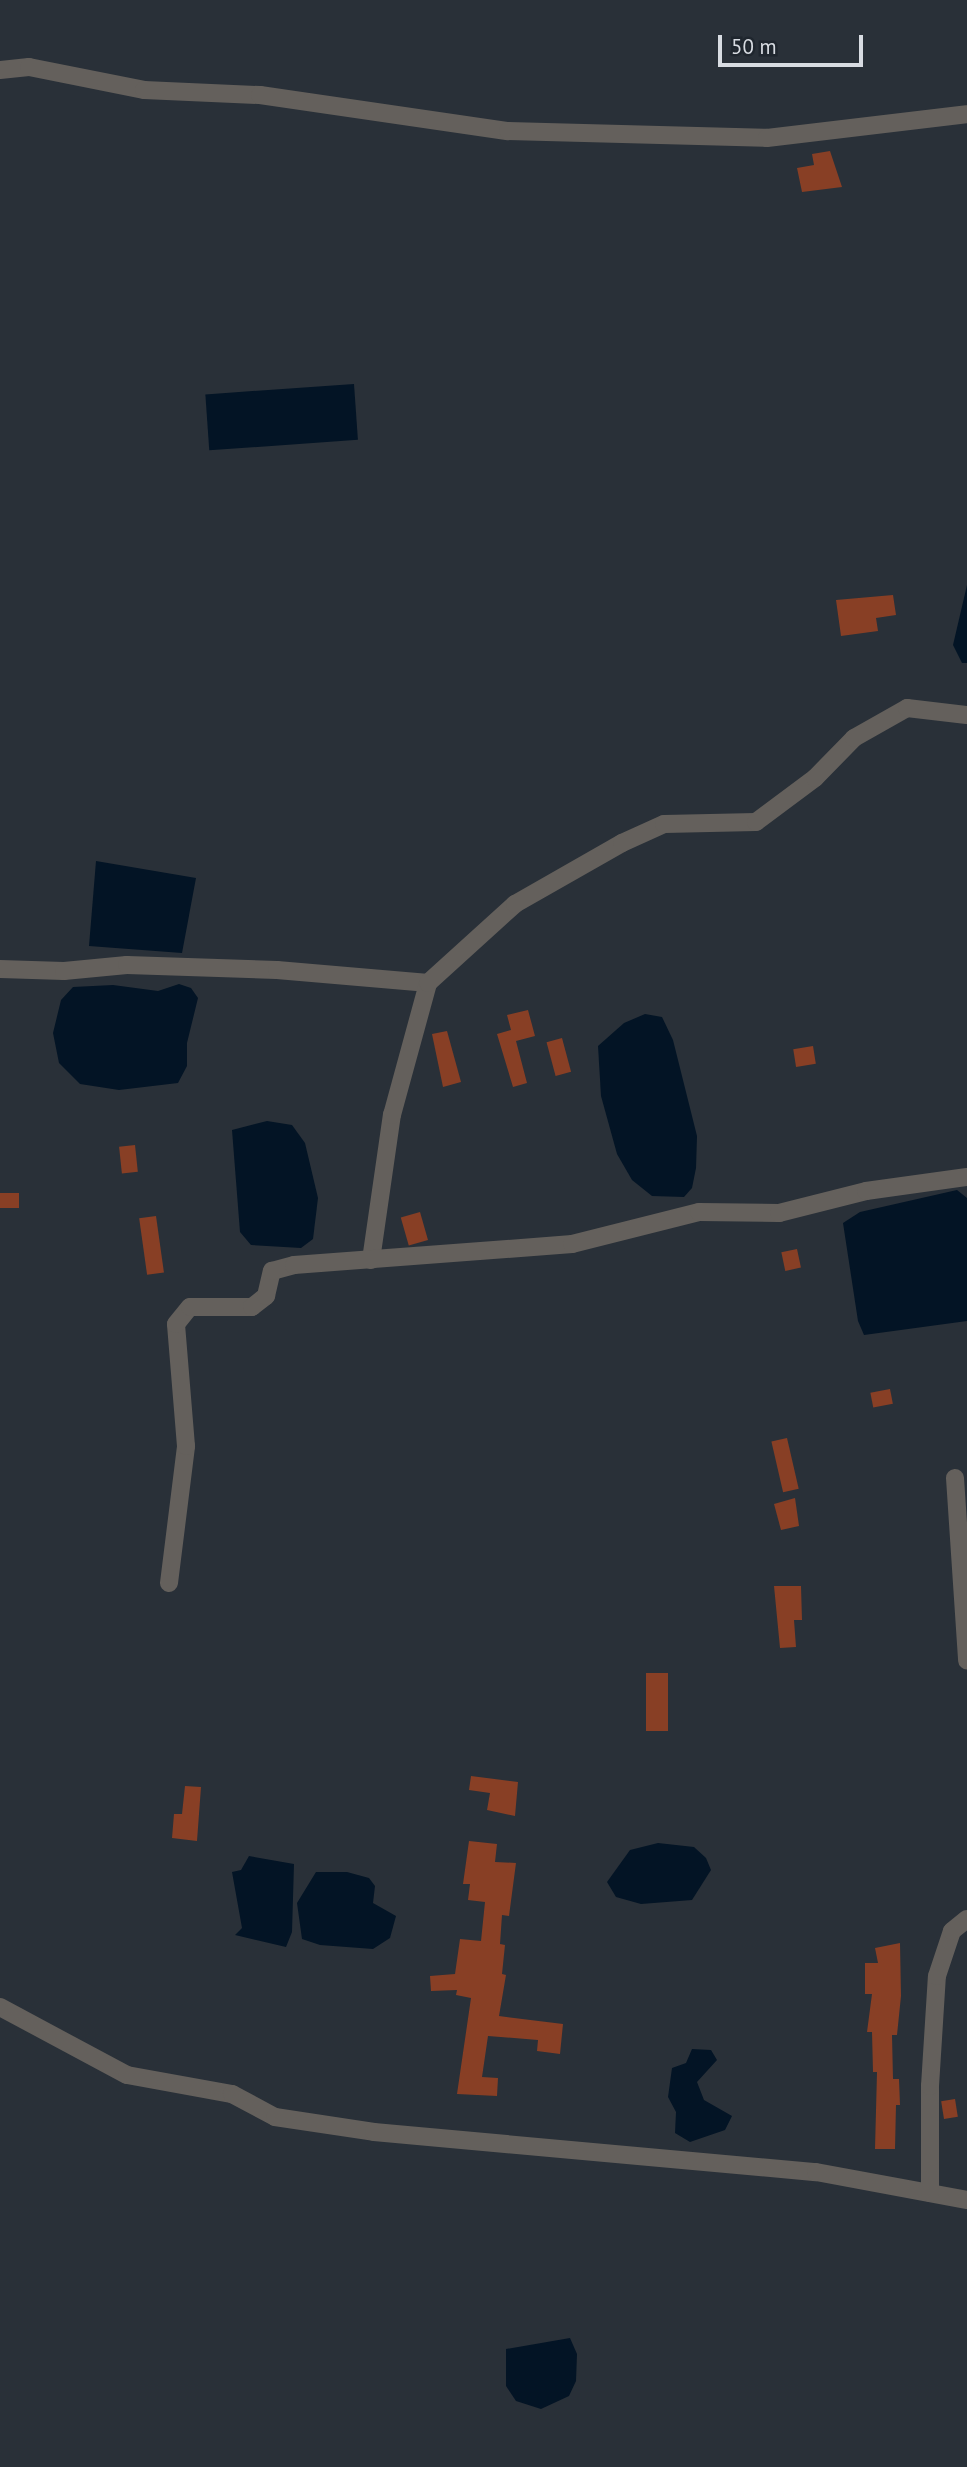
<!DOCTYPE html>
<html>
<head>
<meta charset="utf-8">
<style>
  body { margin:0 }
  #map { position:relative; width:967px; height:2467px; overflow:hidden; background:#293038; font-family:"PT Sans",sans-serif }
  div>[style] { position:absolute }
  .water>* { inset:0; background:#031425; transform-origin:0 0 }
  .building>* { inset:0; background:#883f25; transform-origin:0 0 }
  .minor>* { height:18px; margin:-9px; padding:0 9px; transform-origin:9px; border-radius:9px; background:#64605c }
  span { translate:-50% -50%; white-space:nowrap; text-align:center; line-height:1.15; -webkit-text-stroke:7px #1f262e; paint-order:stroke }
  .scale { position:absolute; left:718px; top:35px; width:145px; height:32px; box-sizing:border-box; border:4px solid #d8dce2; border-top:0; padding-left:9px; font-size:21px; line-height:24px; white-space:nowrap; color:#d8dce2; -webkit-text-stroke:5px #1f262e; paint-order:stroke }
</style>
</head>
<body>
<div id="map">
  <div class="water">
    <div style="left:354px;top:384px;width:56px;height:149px;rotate:86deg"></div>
    <div style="clip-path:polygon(967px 585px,967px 663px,962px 663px,953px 645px)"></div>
    <div style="clip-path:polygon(96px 861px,196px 878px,182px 953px,89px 946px)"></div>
    <div style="clip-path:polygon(179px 984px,191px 988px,198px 998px,187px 1043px,187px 1066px,178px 1083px,119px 1090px,80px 1084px,59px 1063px,53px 1033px,61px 1000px,73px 987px,113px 985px,158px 991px)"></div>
    <div style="clip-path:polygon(645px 1014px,662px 1017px,673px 1040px,697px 1136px,696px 1168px,692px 1188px,684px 1197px,652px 1196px,632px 1180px,617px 1154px,601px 1096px,598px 1046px,624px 1023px)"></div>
    <div style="clip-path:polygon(267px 1121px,292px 1125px,305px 1143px,318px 1198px,313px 1239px,301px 1248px,251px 1245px,240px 1232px,232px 1130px)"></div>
    <div style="clip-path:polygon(957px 1190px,967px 1198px,967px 1321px,864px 1335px,858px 1321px,843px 1223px,860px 1212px)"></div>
    <div style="clip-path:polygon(658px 1843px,694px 1847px,706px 1858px,711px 1870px,692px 1900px,641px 1904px,616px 1897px,607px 1882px,630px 1850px)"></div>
    <div style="clip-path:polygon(249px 1856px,294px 1864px,292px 1932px,286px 1947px,235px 1935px,242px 1928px,232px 1872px,241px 1870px)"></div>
    <div style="clip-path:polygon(316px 1872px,347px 1872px,369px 1878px,375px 1886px,373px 1903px,396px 1916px,390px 1938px,373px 1949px,320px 1945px,302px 1939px,297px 1903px)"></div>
    <div style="clip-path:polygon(692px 2049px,711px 2050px,717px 2060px,697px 2082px,704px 2100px,732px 2116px,725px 2130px,690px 2142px,675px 2133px,676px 2112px,668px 2097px,672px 2068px,686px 2063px)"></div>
    <div style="clip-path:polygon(570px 2338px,577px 2354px,576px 2381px,569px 2396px,541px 2409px,516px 2401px,506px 2386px,506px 2349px)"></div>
  </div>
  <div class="building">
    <div style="clip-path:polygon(830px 151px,842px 187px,802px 192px,797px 168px,814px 165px,812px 154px)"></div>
    <div style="clip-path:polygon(893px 595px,896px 615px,876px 618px,878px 631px,841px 636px,836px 600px)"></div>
    <div style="clip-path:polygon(528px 1010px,535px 1036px,516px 1041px,527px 1083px,513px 1087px,497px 1034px,511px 1030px,507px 1015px)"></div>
    <div style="clip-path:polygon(447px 1031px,461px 1082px,443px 1087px,432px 1034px)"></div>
    <div style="left:562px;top:1038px;width:35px;height:16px;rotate:75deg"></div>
    <div style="left:813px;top:1046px;width:18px;height:20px;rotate:81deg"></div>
    <div style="left:135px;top:1145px;width:27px;height:16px;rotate:84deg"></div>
    <div style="left:0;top:1193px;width:19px;height:15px"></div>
    <div style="left:420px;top:1212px;width:29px;height:20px;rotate:74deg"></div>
    <div style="left:156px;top:1216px;width:57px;height:17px;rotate:82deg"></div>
    <div style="left:797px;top:1249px;width:19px;height:16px;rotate:78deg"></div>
    <div style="left:890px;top:1389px;width:15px;height:20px;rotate:79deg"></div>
    <div style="left:787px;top:1438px;width:52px;height:16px;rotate:77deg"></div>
    <div style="clip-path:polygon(795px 1498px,799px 1526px,781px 1530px,774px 1504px)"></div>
    <div style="clip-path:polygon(774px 1586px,801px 1586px,802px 1620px,794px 1620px,796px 1647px,780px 1648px)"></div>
    <div style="left:646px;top:1673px;width:22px;height:58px"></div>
    <div style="clip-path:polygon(471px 1776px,518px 1782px,515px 1816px,487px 1810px,490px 1793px,469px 1790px)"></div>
    <div style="clip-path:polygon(185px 1786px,201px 1787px,197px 1841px,172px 1838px,174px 1814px,182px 1814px)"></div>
    <div style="clip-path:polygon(469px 1841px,497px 1844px,495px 1862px,516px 1863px,509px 1916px,502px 1915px,500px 1944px,505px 1945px,502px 1974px,506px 1975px,499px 2016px,563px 2024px,560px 2054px,537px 2051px,538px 2040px,488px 2036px,482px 2077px,498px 2078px,497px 2096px,457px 2094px,471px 1998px,456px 1995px,457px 1990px,431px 1991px,430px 1976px,455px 1974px,460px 1939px,481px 1941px,485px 1902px,468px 1900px,470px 1884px,463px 1884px)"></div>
    <div style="clip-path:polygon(900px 1943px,901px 1996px,897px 2035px,892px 2035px,893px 2079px,899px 2079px,900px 2105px,896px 2105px,895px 2149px,875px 2149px,877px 2072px,873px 2072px,872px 2032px,867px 2032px,872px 1994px,865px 1994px,865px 1963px,878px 1963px,875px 1948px)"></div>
    <div style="left:955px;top:2099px;width:18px;height:14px;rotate:81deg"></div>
  </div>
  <div class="minor">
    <div style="left:0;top:70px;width:29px;rotate:-6deg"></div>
    <div style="left:29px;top:67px;width:117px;rotate:11.3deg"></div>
    <div style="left:144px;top:90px;width:116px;rotate:2.5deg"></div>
    <div style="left:260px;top:95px;width:251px;rotate:8.3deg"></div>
    <div style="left:508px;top:131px;width:259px;rotate:1.5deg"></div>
    <div style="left:767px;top:138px;width:201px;rotate:-6.8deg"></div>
    <div style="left:0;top:969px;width:64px;rotate:1.8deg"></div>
    <div style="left:64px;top:971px;width:63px;rotate:-5.4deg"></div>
    <div style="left:127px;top:965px;width:150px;rotate:1.9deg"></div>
    <div style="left:277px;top:970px;width:152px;rotate:4.9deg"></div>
    <div style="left:371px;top:1260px;width:147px;rotate:-81.8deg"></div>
    <div style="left:392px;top:1115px;width:137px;rotate:-74.7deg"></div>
    <div style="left:428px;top:983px;width:118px;rotate:-42.2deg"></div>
    <div style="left:515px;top:904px;width:123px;rotate:-29.7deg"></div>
    <div style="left:622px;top:843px;width:46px;rotate:-24.3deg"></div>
    <div style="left:664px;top:824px;width:92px;rotate:-1.2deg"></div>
    <div style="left:756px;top:822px;width:74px;rotate:-36.7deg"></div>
    <div style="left:815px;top:778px;width:56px;rotate:-45.7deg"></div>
    <div style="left:854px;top:738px;width:61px;rotate:-29.5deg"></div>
    <div style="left:907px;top:708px;width:60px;rotate:6.7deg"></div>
    <div style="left:955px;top:1478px;width:183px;rotate:86.2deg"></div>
    <div style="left:169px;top:1583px;width:138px;rotate:-82.9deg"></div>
    <div style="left:186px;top:1446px;width:122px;rotate:-94.7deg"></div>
    <div style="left:176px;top:1324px;width:22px;rotate:-51deg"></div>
    <div style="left:190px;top:1307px;width:62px"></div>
    <div style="left:252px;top:1307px;width:18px;rotate:-38deg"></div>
    <div style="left:266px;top:1296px;width:26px;rotate:-77deg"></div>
    <div style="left:272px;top:1271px;width:23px;rotate:-15deg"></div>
    <div style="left:294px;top:1265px;width:279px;rotate:-4.3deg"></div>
    <div style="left:572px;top:1244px;width:131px;rotate:-14.1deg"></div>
    <div style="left:699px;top:1212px;width:80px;rotate:0.7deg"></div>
    <div style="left:779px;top:1213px;width:90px;rotate:-14.2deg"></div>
    <div style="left:866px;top:1191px;width:102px;rotate:-7.9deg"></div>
    <div style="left:0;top:2007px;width:144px;rotate:28.2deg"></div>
    <div style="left:127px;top:2075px;width:107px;rotate:10.3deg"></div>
    <div style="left:232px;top:2094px;width:49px;rotate:28.1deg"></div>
    <div style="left:275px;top:2117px;width:100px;rotate:8.6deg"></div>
    <div style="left:374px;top:2132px;width:444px;rotate:5.2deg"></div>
    <div style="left:816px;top:2172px;width:154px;rotate:10.5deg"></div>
    <div style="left:930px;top:2193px;width:107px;rotate:-90deg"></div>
    <div style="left:930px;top:2086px;width:110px;rotate:-86.4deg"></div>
    <div style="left:937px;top:1976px;width:47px;rotate:-71.6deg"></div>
    <div style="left:952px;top:1931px;width:19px;rotate:-39deg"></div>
  </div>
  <div class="scale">50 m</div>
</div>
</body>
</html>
